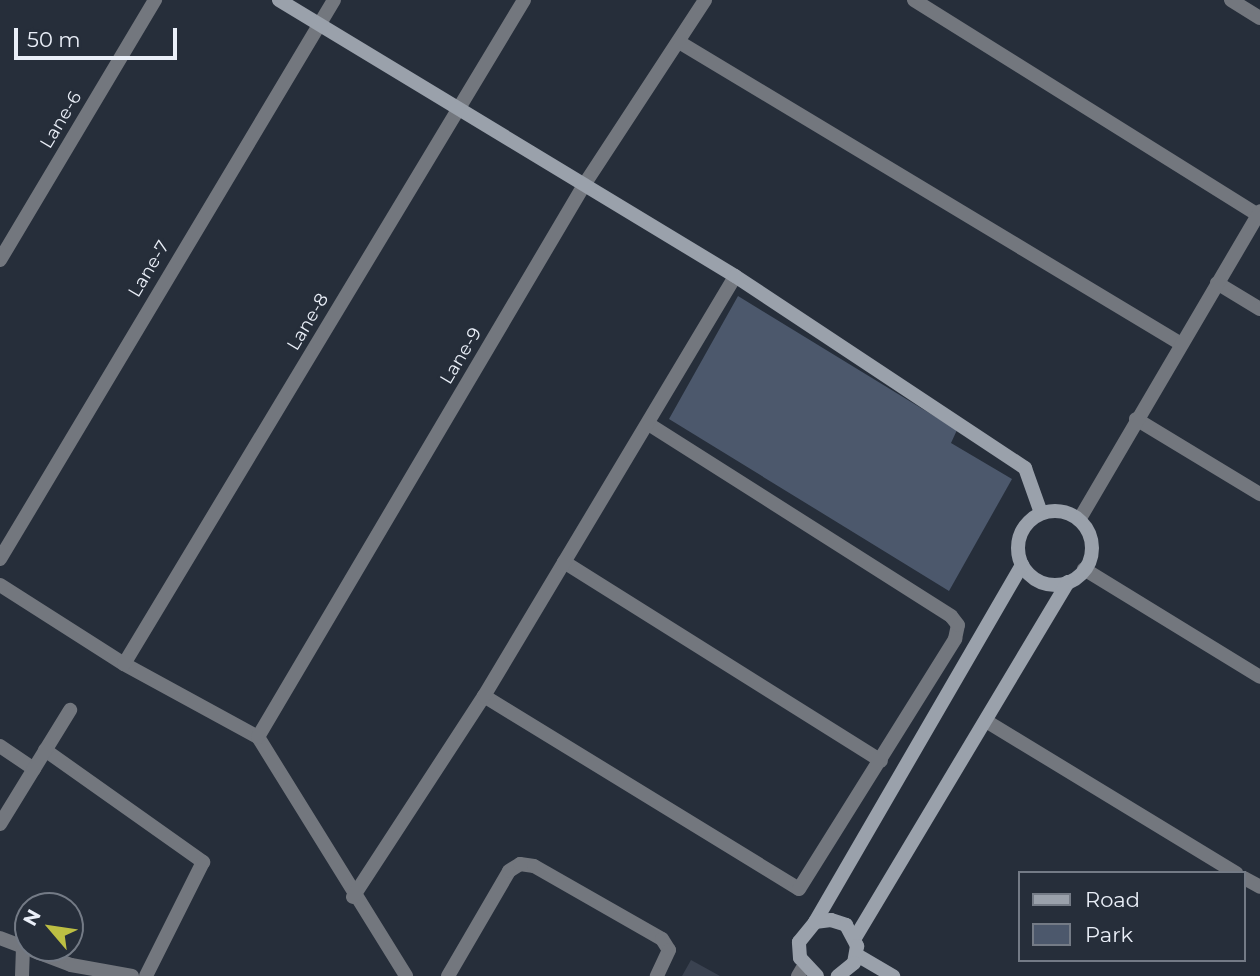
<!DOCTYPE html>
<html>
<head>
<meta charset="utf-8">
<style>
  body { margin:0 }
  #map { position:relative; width:1260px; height:976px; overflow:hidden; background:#262e3a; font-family:Montserrat,sans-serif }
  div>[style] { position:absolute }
  .green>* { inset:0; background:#4c586c }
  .building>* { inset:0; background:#3a4250 }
  .street>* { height:14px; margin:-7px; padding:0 7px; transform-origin:7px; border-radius:7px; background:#73777e }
  .secondary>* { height:14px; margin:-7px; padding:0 7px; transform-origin:7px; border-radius:7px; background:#9aa1ab }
  .secondary>.ring { margin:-7px; padding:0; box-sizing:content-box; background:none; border:14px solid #9aa1ab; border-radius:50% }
  span { translate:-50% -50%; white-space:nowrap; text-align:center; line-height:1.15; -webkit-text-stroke:5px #262e3a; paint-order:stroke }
  .street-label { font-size:18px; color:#eaeff8 }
  .legend { position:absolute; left:1018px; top:871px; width:228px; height:91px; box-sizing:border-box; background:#262e3a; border:2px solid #747b86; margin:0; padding:9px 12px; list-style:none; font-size:21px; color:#eaeff8 }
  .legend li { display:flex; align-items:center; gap:14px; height:35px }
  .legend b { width:35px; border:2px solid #747b86 }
  .north { position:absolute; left:14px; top:892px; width:70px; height:70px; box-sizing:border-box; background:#262e3a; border:2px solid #747b86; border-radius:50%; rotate:299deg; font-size:19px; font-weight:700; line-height:28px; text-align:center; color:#eaeff8 }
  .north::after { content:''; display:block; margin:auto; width:24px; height:32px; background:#bdbf43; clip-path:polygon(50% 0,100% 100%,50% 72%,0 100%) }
  .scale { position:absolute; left:14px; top:28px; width:163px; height:32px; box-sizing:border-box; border:4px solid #eaeff8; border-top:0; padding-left:9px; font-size:21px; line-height:24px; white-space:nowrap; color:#eaeff8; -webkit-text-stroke:5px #262e3a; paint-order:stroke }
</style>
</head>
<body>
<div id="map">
  <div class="green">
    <div style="clip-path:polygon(738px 296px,957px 430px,951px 443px,1012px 479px,949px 591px,669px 419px)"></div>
  </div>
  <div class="building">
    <div style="clip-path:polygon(691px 960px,720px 976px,682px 976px)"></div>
  </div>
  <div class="street">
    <div style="left:914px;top:0;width:406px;rotate:32deg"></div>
    <div style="left:1231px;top:0;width:34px;rotate:32deg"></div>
    <div style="left:679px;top:42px;width:586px;rotate:31.03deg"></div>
    <div style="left:0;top:260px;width:303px;rotate:-59.2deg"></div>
    <div style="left:1217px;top:283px;width:50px;rotate:31.2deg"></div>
    <div style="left:1136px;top:419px;width:145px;rotate:31.2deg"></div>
    <div style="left:1079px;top:520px;width:358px;rotate:-59.6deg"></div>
    <div style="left:0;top:559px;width:651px;rotate:-59.14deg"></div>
    <div style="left:564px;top:562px;width:374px;rotate:32.1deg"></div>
    <div style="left:1084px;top:569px;width:206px;rotate:31.5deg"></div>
    <div style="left:0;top:585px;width:147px;rotate:32.5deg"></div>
    <div style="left:124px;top:664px;width:153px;rotate:28.6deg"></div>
    <div style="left:258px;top:737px;width:281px;rotate:58.2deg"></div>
    <div style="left:124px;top:664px;width:775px;rotate:-58.93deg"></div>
    <div style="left:484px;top:696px;width:369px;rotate:31.5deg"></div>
    <div style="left:799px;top:889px;width:295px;rotate:-58deg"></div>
    <div style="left:955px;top:639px;width:14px;rotate:-78deg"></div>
    <div style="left:958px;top:625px;width:11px;rotate:-128deg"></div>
    <div style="left:951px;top:616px;width:359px;rotate:-147.6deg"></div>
    <div style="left:986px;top:721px;width:293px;rotate:31.3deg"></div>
    <div style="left:258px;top:737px;width:641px;rotate:-59.43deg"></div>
    <div style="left:584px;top:185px;width:221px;rotate:-56.8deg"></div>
    <div style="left:0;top:746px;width:41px;rotate:34.1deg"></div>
    <div style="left:45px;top:750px;width:194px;rotate:35.3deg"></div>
    <div style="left:203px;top:862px;width:127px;rotate:116.6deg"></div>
    <div style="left:0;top:824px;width:134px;rotate:-58.4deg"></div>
    <div style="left:1244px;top:878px;width:18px;rotate:29deg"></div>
    <div style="left:353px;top:897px;width:240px;rotate:-56.9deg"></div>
    <div style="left:484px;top:696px;width:489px;rotate:-59.1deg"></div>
    <div style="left:0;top:938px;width:76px;rotate:20.8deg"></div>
    <div style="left:71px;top:965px;width:62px;rotate:10.2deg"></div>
    <div style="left:22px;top:976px;width:26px;rotate:-88deg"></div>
    <div style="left:448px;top:976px;width:121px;rotate:-59.8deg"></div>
    <div style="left:509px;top:871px;width:13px;rotate:-32deg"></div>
    <div style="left:520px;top:864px;width:14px;rotate:8deg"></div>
    <div style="left:534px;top:866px;width:147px;rotate:29.7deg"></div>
    <div style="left:662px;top:939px;width:13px;rotate:58deg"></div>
    <div style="left:669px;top:950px;width:29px;rotate:115deg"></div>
    <div style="left:798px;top:976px;width:12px;rotate:-59deg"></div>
  </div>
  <div class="secondary">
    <div style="left:279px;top:0;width:533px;rotate:31.18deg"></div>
    <div style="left:735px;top:276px;width:348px;rotate:33.5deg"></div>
    <div style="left:1025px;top:468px;width:48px;rotate:70.4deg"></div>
    <div class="ring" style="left:1018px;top:511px;width:60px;height:60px"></div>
    <div style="left:815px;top:922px;width:413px;rotate:-59.9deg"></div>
    <div style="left:855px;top:938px;width:415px;rotate:-59.1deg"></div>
    <div style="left:857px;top:955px;width:42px;rotate:30.3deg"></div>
    <div style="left:817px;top:976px;width:25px;rotate:-133deg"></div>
    <div style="left:800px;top:958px;width:16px;rotate:-94deg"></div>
    <div style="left:799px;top:942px;width:26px;rotate:-51deg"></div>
    <div style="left:815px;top:922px;width:16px;rotate:-7deg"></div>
    <div style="left:831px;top:920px;width:16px;rotate:18deg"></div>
    <div style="left:846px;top:925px;width:24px;rotate:62deg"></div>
    <div style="left:857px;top:946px;width:17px;rotate:100deg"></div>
    <div style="left:854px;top:963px;width:21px;rotate:141deg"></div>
  </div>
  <div class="street-label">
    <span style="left:61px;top:120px;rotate:-59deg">Lane-6</span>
    <span style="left:149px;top:269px;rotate:-59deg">Lane-7</span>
    <span style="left:308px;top:322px;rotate:-59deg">Lane-8</span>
    <span style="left:461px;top:356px;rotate:-59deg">Lane-9</span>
  </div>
  <ul class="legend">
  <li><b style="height:9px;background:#9aa1ab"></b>Road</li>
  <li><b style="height:19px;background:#4c586c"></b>Park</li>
  </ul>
  <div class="north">N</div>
  <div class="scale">50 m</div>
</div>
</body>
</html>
